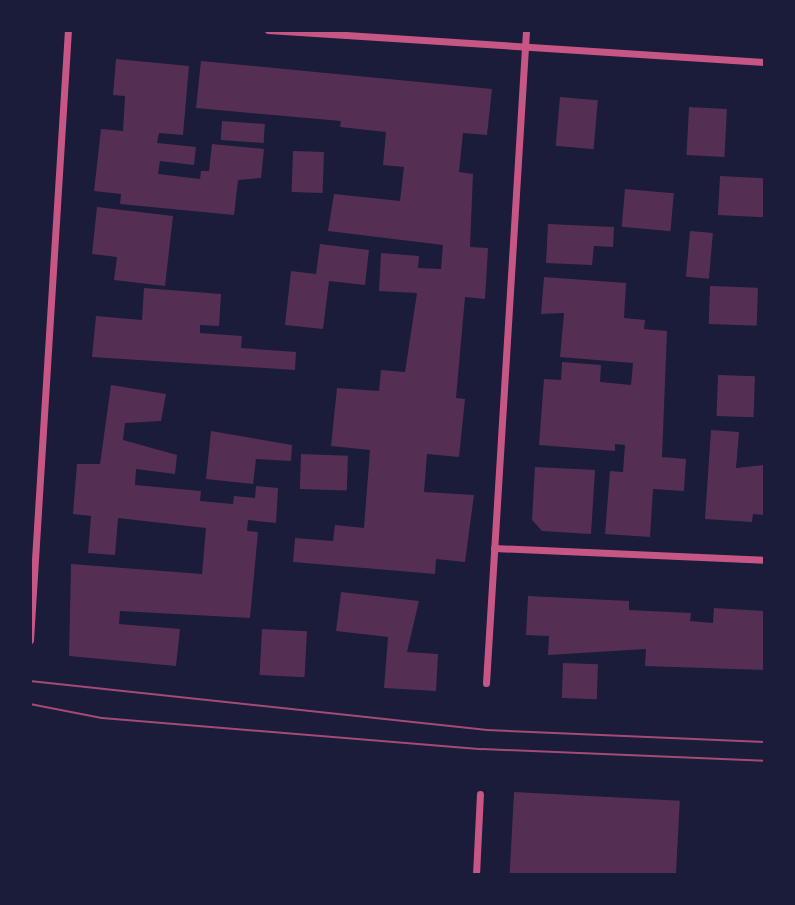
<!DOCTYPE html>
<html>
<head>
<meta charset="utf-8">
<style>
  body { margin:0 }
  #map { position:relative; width:795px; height:905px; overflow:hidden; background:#1b1b3a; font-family:"Exo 2",sans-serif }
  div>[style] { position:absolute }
  .building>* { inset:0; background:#542f53; transform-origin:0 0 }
  .minor>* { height:7px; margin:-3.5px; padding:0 3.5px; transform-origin:3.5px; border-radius:3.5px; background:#c65784 }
  .tram>* { height:2px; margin:-1px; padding:0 1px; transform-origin:1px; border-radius:1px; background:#a44b75 }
  span { translate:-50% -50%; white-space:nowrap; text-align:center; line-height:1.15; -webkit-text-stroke:5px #1b1b3a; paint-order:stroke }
  .frame { position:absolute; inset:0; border:32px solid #1b1b3a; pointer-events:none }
</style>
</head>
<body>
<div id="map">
  <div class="building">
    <div style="clip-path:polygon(116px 59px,189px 66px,183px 135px,159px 133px,157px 143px,196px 147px,194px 165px,160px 161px,158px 174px,200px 179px,201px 171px,209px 171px,212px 144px,264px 149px,261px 178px,238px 180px,234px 215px,120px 204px,121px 194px,94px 191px,101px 129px,123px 131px,125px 96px,113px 95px)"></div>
    <div style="clip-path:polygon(201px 61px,492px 89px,487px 135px,463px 133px,459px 172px,473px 174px,470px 247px,488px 248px,485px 299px,465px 297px,456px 398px,465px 399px,459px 457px,427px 454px,424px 492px,474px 495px,465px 562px,436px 559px,435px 574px,293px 562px,295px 538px,333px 541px,335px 525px,364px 528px,370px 450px,331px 446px,337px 388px,379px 391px,381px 370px,405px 372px,417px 293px,379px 291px,381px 253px,419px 256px,418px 268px,441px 269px,443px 245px,328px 231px,334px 194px,400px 201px,404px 167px,383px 165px,386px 132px,340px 127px,341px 121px,196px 108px)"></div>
    <div style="left:560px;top:97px;width:38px;height:49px;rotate:5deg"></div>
    <div style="left:689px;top:107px;width:38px;height:48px;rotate:3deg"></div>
    <div style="left:222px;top:121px;width:43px;height:19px;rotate:4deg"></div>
    <div style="left:293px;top:151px;width:31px;height:41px;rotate:2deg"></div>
    <div style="left:720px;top:176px;width:45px;height:39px;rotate:3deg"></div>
    <div style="left:625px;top:189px;width:49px;height:38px;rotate:5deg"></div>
    <div style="clip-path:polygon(97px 207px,173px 216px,165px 286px,114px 280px,117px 257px,92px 254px)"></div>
    <div style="clip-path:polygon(548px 224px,614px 227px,613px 247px,594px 246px,592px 265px,546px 263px)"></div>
    <div style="left:690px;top:231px;width:23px;height:46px;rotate:5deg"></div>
    <div style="clip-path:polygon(320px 244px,369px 250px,365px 285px,329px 281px,323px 329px,285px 325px,291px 271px,316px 274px)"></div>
    <div style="clip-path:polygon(544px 277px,626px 283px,624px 318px,645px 320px,644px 329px,667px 331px,662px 457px,686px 459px,684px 491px,653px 489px,650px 537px,605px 534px,610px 471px,623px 472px,625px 445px,615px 444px,615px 451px,539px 445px,544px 379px,561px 380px,562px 362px,601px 365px,600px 382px,631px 385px,633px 363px,560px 357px,564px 313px,541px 314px)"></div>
    <div style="left:710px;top:286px;width:48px;height:38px;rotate:2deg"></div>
    <div style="clip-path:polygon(144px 288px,221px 294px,219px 326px,200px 325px,200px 333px,242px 336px,241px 348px,296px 352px,295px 370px,92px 357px,96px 316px,142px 320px)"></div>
    <div style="left:718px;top:375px;width:37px;height:41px;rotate:2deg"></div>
    <div style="clip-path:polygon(111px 385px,166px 394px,161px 421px,125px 423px,123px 440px,177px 455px,175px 474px,136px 469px,135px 485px,201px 491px,200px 501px,233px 504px,234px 496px,255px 498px,256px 486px,278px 488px,276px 523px,248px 520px,247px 531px,258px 532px,250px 618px,120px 611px,119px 624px,180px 629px,176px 666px,69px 656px,71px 564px,202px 574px,206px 528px,118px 518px,115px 555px,88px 553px,91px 516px,73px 514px,77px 464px,100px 464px)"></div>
    <div style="clip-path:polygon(711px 430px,739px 432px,736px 468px,765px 465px,765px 515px,753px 514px,752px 522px,705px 519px)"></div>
    <div style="clip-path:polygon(211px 431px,292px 445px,291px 461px,256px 459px,253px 484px,206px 479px)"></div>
    <div style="left:301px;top:454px;width:47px;height:35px;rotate:2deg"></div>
    <div style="clip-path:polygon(535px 467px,595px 470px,591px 534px,542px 531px,532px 520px)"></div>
    <div style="clip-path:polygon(341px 592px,419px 601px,407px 652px,438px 654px,436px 691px,384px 688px,388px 637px,336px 631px)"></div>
    <div style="clip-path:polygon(528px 596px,629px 601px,629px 610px,691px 613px,690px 621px,713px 623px,714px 608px,765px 611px,765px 670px,645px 666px,646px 649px,548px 655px,549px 636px,526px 635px)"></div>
    <div style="left:262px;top:629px;width:45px;height:46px;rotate:3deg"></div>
    <div style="left:563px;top:663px;width:35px;height:35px;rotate:2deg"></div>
    <div style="left:514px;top:792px;width:166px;height:83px;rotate:3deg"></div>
  </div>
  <div class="minor">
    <div style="left:268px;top:30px;width:498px;rotate:3.7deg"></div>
    <div style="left:494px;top:548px;width:271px;rotate:2.5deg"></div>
    <div style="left:30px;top:640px;width:611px;rotate:-86.44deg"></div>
    <div style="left:486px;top:683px;width:654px;rotate:-86.49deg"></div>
    <div style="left:476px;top:875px;width:81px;rotate:-87.2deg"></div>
  </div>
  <div class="tram">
    <div style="left:30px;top:681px;width:460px;rotate:6.1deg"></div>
    <div style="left:487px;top:730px;width:278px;rotate:2.5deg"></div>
    <div style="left:30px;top:704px;width:73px;rotate:11deg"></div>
    <div style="left:102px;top:718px;width:381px;rotate:4.7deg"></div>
    <div style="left:482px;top:749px;width:283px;rotate:2.4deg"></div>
  </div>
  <div class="frame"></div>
</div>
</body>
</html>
